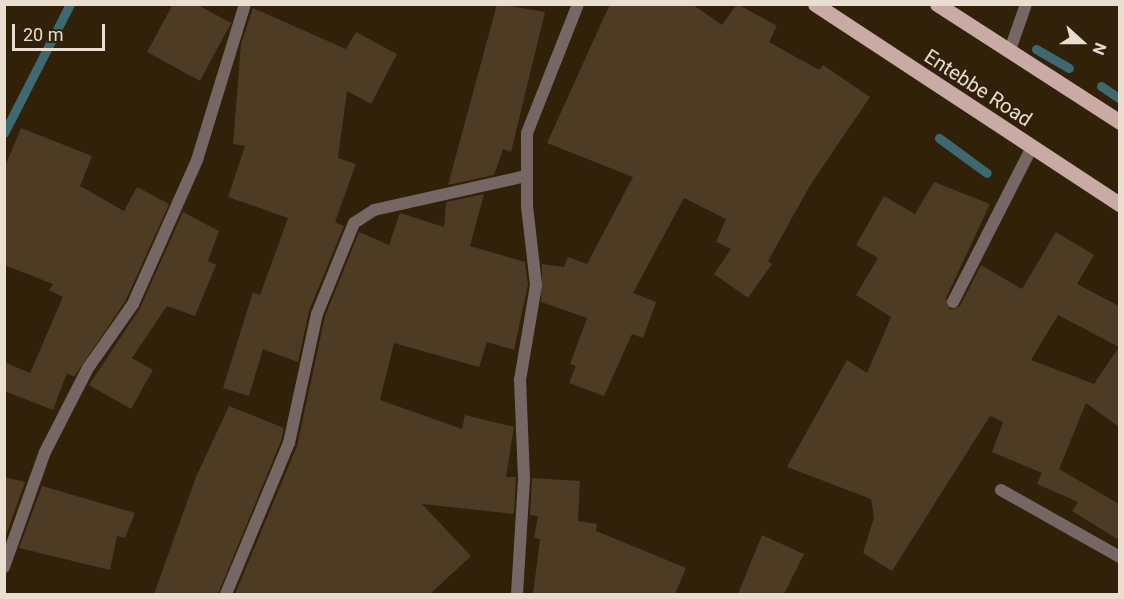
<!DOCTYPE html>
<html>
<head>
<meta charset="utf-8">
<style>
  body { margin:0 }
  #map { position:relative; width:1124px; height:599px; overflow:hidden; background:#312109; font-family:Roboto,sans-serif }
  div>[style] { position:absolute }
  .stream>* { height:9px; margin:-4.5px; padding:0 4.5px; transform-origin:4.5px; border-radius:4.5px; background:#3d6a71 }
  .building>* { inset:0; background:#4d3b24 }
  .service>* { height:12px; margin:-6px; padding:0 6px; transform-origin:6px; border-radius:6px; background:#766765 }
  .minor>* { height:12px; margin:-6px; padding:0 6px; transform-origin:6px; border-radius:6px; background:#766765 }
  .primary>* { height:15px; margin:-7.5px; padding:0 7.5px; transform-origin:7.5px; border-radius:7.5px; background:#c9aaa5 }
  span { translate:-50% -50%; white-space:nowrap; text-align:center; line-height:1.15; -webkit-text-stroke:4.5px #312109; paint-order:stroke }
  .street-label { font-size:20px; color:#eaded1 }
  .frame { position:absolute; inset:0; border:6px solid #eaded1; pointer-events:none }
  .north { position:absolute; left:1052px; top:12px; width:60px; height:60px; -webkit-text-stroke:4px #312109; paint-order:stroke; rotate:111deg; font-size:16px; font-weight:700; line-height:24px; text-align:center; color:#eaded1 }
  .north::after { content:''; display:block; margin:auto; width:21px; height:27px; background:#eaded1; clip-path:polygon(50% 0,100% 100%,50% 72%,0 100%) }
  .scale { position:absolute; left:12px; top:24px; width:93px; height:27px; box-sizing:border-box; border:3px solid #eaded1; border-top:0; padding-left:8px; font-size:18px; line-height:21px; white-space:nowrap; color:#eaded1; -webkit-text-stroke:4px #312109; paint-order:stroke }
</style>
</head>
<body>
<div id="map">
  <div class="stream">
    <div style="left:1036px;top:49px;width:38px;rotate:30deg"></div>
    <div style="left:1101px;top:86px;width:23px;rotate:34deg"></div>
    <div style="left:4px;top:133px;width:145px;rotate:-62.9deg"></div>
    <div style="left:939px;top:138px;width:59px;rotate:36.1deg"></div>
  </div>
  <div class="building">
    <div style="clip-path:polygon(173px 4px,196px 4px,231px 23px,200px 81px,147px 52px)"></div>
    <div style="clip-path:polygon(497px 4px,545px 12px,511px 152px,503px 149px,494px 175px,448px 185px)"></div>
    <div style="clip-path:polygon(610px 4px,692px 4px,722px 25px,737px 4px,777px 26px,769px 42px,819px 70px,823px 65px,870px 97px,811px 184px,768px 261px,772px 264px,748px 298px,714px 274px,731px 249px,716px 242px,726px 219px,684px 198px,633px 293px,656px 302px,643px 338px,632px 334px,604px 396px,569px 383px,576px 366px,570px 364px,587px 318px,541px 302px,542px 264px,564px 267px,568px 257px,587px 264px,633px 177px,547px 143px)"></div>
    <div style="clip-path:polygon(253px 8px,346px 49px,356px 32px,397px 54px,371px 104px,347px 91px,338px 158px,356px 164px,335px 222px,344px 226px,309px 311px,298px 362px,263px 349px,249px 396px,223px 388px,253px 292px,260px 295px,288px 218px,228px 197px,245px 146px,233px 144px,241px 44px)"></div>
    <div style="clip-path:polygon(21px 128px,92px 156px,80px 186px,124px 211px,137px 187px,169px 204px,126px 300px,74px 377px,67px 373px,53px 410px,4px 391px,4px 362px,30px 373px,63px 297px,49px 290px,53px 284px,4px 265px,4px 169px)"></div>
    <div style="clip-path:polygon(934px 182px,990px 204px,946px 298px,950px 310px,960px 306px,981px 265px,1022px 289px,1056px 232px,1094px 255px,1077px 284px,1119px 306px,1119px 347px,1058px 315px,1031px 360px,1094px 384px,1119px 347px,1119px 427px,1086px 403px,1059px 469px,1119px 504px,1119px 540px,1072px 511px,1078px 502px,1037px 484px,1042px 473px,992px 452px,1003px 422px,990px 416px,892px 571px,863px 553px,874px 518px,871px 499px,787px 467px,847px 360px,867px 373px,891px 317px,856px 295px,878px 258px,856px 245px,884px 196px,915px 214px)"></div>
    <div style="clip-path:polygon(484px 194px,470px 246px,525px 262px,528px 285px,514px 350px,487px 342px,479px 367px,394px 343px,380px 400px,462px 429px,465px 415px,514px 427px,506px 477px,516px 477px,514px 514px,422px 504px,471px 556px,430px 594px,235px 594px,297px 446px,325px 316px,359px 232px,389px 245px,400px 213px,444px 227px,446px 202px)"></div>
    <div style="clip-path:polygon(183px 212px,219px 231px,208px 261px,216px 265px,195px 316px,167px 306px,132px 358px,153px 370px,131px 409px,89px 385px,140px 308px)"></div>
    <div style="clip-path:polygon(229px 406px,284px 428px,281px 441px,218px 594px,154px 594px,196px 477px)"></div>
    <div style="clip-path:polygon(4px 477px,25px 482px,4px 541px)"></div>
    <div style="clip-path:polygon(532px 478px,580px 481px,578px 521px,597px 524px,596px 531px,686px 568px,675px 594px,533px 594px,540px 539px,534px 538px,538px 516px,530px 515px)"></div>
    <div style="clip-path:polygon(42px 486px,135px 513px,125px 538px,117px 536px,110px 570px,19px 548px)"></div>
    <div style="clip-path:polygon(762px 535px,804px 554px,784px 594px,738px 594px)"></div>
  </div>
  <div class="service">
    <div style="left:1010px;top:50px;width:49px;rotate:-70.8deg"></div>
    <div style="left:1001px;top:490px;width:137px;rotate:29.4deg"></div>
  </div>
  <div class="minor">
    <div style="left:953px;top:302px;width:174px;rotate:-63deg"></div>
    <div style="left:4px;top:567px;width:122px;rotate:-70.4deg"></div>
    <div style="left:45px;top:452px;width:94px;rotate:-62.9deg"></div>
    <div style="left:88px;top:368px;width:78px;rotate:-54.9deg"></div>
    <div style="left:133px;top:304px;width:158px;rotate:-66deg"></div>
    <div style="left:197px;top:160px;width:163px;rotate:-72.9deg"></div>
    <div style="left:226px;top:594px;width:164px;rotate:-67.4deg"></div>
    <div style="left:289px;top:443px;width:132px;rotate:-77.8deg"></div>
    <div style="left:317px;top:314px;width:98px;rotate:-67.9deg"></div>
    <div style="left:354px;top:223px;width:24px;rotate:-33deg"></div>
    <div style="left:374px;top:210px;width:156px;rotate:-12.6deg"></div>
    <div style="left:517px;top:594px;width:115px;rotate:-86.5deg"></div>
    <div style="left:524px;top:479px;width:99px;rotate:-92.3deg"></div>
    <div style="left:520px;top:380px;width:96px;rotate:-80.4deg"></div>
    <div style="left:536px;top:285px;width:80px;rotate:-96.5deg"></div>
    <div style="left:527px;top:206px;width:73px;rotate:-90deg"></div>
    <div style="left:527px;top:133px;width:139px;rotate:-68.4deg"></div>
  </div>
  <div class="primary">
    <div style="left:815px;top:4px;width:365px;rotate:33.3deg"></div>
    <div style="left:937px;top:4px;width:218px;rotate:32.8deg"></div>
  </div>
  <div class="street-label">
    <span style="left:978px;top:88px;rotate:33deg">Entebbe Road</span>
  </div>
  <div class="frame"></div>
  <div class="north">N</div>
  <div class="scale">20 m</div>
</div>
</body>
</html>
